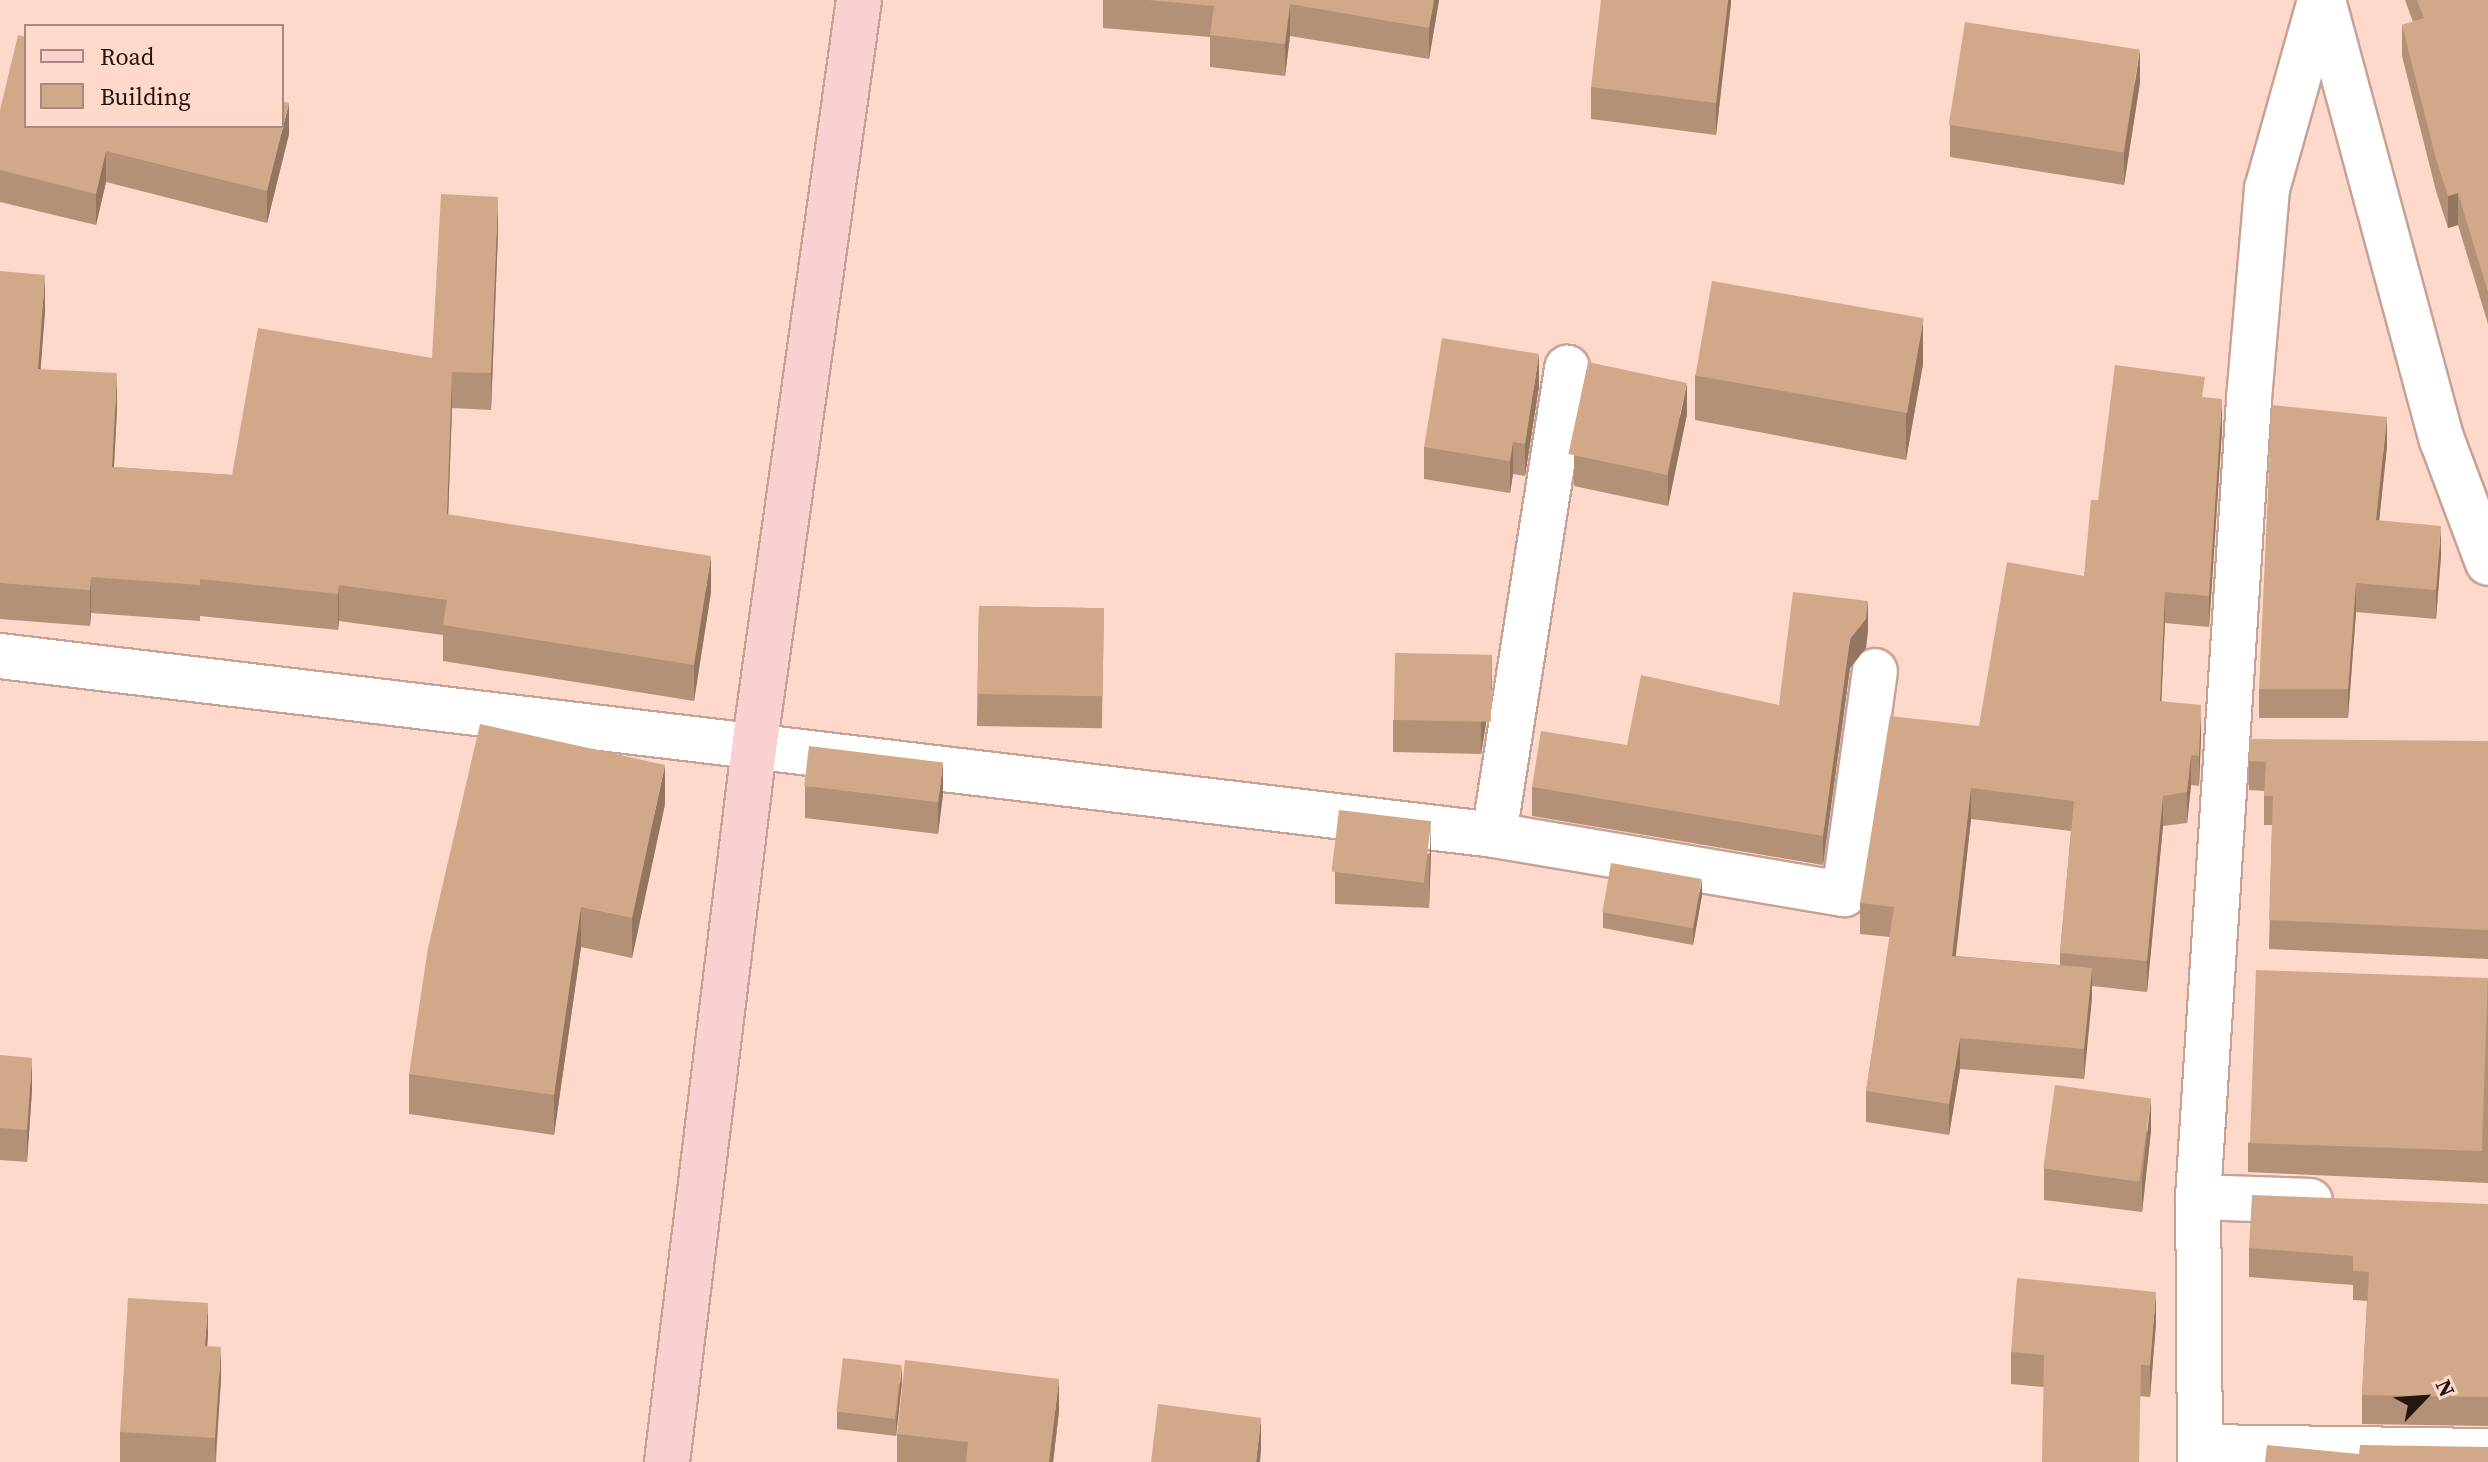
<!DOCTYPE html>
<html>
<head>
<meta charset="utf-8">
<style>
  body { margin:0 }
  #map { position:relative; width:2488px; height:1462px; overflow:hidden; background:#fed8cb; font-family:"Source Serif 4",serif }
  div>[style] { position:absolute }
  .roads { filter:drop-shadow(2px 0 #c6a295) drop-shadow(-2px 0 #c6a295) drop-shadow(0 2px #c6a295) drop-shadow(0 -2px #c6a295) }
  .street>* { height:44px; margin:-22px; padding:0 22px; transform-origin:22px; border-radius:22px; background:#fff }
  .secondary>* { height:44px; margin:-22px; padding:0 22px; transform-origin:22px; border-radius:22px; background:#fbd0d0 }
  .wall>* { inset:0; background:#b49176; transform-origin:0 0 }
  .shaded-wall>* { inset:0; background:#927660 }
  .building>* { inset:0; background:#d1a989; transform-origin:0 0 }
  span { translate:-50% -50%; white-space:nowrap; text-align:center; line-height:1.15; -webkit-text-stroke:7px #fed8cb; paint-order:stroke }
  .legend { position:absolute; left:24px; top:24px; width:260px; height:104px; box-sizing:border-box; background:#fed8cb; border:2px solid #a68a81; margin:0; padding:10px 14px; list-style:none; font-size:24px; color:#231611 }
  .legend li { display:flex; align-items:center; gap:16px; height:40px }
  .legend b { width:40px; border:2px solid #a68a81 }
  .north { position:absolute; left:2384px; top:1358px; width:80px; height:80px; -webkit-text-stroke:6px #fed8cb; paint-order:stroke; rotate:65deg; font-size:22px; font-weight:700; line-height:32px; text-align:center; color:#231611 }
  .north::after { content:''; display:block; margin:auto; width:28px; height:36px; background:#231611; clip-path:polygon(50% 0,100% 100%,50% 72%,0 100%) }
</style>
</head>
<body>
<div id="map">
  <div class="roads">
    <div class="street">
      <div style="left:2323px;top:0;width:456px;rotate:74.9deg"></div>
      <div style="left:2442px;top:440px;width:131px;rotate:69.5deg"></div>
      <div style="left:0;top:656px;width:1505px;rotate:6.83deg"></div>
      <div style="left:1494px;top:835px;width:355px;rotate:9.6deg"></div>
      <div style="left:1844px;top:894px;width:225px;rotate:-82.1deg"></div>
      <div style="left:1494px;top:835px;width:473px;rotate:-81.1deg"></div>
      <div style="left:2198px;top:1197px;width:112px;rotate:2deg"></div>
      <div style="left:2201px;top:1447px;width:287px;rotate:0.8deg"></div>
      <div style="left:2200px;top:1462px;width:265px;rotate:-90.4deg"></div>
      <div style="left:2198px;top:1197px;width:800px;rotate:-86.34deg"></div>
      <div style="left:2249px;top:399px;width:211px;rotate:-85.1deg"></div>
      <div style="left:2267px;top:189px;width:196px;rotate:-74.3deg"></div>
    </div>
    <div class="secondary">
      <div style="left:667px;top:1462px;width:719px;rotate:-83.05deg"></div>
      <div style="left:754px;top:748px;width:755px;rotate:-82.01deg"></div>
    </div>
  </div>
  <div class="wall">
    <div style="clip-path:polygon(1103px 0,1439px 0,1429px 59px,1290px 36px,1285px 76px,1210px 67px,1210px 37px,1103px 28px)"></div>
    <div style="clip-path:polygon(1731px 0,1716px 135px,1591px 119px,1591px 87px)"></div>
    <div style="clip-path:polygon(2405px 0,2488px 0,2488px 324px,2458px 225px,2448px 228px,2436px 191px,2402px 56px,2402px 25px,2413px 22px)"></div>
    <div style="clip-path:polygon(2140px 82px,2124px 185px,1950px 157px,1950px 125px)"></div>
    <div style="clip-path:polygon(0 110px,289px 134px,267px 223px,106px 182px,96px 225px,0 202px)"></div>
    <div style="clip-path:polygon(498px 233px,491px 410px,452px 408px,448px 515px,711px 592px,694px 701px,443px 661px,443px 635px,339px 621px,338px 630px,200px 616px,200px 621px,91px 613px,90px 626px,0 619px,0 271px,45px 311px,40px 369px,117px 409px,114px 467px,232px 475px,432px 358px)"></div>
    <div style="clip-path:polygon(1923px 364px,1906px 460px,1695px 420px,1695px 375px)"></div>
    <div style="clip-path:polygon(1539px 386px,1525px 476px,1513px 474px,1510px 493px,1424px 479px,1424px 447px)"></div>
    <div style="clip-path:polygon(evenodd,2205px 397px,2222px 429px,2209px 627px,2165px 623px,2161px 702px,2201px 736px,2199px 786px,2191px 785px,2187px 823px,2163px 826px,2147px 992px,2092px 986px,2084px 1079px,1960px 1069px,1949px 1135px,1866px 1122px,1866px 1091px,1890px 937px,1860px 934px,1860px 903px,1979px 726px,2084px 576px,2098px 500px,2205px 397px,1971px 819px,2071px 831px,2060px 953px,2060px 965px,1956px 956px,1971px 819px)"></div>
    <div style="clip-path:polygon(1687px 414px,1668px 506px,1574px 486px,1574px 455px)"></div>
    <div style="clip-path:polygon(2387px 446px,2379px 521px,2441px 556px,2436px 619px,2356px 612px,2348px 718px,2259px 718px,2259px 689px)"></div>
    <div style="left:979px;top:606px;width:125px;height:120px;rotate:1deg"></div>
    <div style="clip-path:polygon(1868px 630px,1866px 648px,1850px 668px,1823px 865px,1532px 816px,1532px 787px,1779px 705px)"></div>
    <div style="clip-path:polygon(1492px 687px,1481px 754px,1393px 752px,1393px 720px)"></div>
    <div style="clip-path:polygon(2488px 741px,2488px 959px,2269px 949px,2272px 825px,2264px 825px,2264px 791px,2249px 790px,2249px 761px)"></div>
    <div style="clip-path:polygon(805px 786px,943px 794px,938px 834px,805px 818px)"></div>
    <div style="clip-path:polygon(665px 804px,632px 958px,581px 947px,554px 1135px,409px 1114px,409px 1074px)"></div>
    <div style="clip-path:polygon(1431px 853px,1429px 908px,1335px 904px,1335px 872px)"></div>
    <div style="clip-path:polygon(1702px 895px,1693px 945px,1603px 928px,1603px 912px)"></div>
    <div style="clip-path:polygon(2488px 980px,2488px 1183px,2248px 1172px,2248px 1143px)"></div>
    <div style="clip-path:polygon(0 1055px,32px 1090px,27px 1162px,0 1160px)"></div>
    <div style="clip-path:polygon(2151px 1130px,2142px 1212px,2044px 1200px,2044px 1168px)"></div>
    <div style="clip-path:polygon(2488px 1204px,2488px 1426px,2362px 1424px,2362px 1395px,2367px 1301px,2353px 1300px,2353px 1285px,2249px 1277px,2249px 1248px)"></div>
    <div style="clip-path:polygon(2156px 1323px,2150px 1397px,2011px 1384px,2011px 1352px)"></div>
    <div style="clip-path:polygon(208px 1335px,207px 1347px,221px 1379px,216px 1462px,120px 1462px,120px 1432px)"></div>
    <div style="clip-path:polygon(902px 1382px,896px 1436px,837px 1429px,837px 1412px)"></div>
    <div style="clip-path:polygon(1059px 1411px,1053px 1462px,897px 1462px,897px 1434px)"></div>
  </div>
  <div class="shaded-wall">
    <div style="clip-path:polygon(1434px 0,1439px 0,1429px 59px,1429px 28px)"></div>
    <div style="clip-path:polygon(1728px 0,1731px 0,1731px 4px,1716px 135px,1716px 103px)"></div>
    <div style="clip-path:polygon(1290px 4px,1290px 36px,1285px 76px,1285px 44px)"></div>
    <div style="clip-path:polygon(2140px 50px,2140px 82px,2124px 185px,2124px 153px)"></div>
    <div style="clip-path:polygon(289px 103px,289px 134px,267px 223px,267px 191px)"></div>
    <div style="clip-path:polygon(106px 151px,106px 182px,96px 225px,96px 194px)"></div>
    <div style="clip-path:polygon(2458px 193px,2458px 225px,2448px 228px,2448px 196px)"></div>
    <div style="clip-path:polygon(498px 197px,498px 233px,491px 410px,491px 373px)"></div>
    <div style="clip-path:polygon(45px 275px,45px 311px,38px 405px,38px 369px)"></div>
    <div style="clip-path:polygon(1923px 320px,1923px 364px,1906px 460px,1906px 415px)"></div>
    <div style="clip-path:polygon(1539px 354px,1539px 386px,1525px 476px,1525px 444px)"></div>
    <div style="clip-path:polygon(452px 372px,452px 408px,447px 551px,447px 514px)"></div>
    <div style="clip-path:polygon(117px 373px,117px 409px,112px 503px,112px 467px)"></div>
    <div style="clip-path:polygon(1687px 383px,1687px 414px,1668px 506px,1668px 474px)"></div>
    <div style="clip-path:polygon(2222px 399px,2222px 429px,2209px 627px,2209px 596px)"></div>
    <div style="clip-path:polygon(2387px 417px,2387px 446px,2376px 550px,2376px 520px)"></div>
    <div style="clip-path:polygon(1513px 442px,1513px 474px,1510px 493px,1510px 461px)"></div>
    <div style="clip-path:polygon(2441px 526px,2441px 556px,2436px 619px,2436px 590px)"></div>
    <div style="clip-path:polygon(711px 556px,711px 592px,694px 701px,694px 665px)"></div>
    <div style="clip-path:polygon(91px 577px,91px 613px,90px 626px,90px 590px)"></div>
    <div style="clip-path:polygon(2356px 583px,2356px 612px,2348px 718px,2348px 689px)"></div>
    <div style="clip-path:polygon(339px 585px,339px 621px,338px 630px,338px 594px)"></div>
    <div style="clip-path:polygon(2165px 592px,2165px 623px,2160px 732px,2160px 701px)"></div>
    <div style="clip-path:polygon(1868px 601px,1868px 630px,1866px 648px,1850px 668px,1823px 865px,1823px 836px,1850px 639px)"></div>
    <div style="clip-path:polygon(1492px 655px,1492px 687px,1481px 754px,1481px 722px)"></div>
    <div style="clip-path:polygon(2201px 705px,2201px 736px,2199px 786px,2199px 756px)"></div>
    <div style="clip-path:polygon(2191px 755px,2191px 785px,2187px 823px,2187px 792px)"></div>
    <div style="clip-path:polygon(943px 762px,943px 794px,938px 834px,938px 803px)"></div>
    <div style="clip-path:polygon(665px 765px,665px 804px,632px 958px,632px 918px)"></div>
    <div style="clip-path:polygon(1971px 788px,1971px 819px,1952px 986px,1952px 956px)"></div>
    <div style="clip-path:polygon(2163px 796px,2163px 826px,2147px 992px,2147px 961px)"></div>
    <div style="clip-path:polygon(1431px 821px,1431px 853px,1429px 908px,1429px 877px)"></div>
    <div style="clip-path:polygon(1702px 879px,1702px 895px,1693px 945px,1693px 929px)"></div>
    <div style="clip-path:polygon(581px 907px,581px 947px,554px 1135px,554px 1095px)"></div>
    <div style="clip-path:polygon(2092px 968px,2092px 999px,2084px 1079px,2084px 1049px)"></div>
    <div style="clip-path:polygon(1960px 1038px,1960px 1069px,1949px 1135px,1949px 1104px)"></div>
    <div style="clip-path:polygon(32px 1058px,32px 1090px,27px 1162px,27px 1130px)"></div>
    <div style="clip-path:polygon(2151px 1098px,2151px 1130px,2142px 1212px,2142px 1180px)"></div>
    <div style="clip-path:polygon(2156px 1292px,2156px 1323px,2150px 1397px,2150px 1365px)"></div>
    <div style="clip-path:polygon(208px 1303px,208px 1335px,205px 1378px,205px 1346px)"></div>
    <div style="clip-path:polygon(221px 1347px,221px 1379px,215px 1462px,215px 1438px)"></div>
    <div style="clip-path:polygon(902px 1365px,902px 1382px,896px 1436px,896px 1419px)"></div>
    <div style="clip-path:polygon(1059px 1379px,1059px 1411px,1053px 1462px,1049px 1462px)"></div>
    <div style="clip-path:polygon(1261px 1418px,1261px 1450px,1260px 1462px,1256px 1462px)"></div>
  </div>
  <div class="building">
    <div style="clip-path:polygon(1148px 0,1434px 0,1429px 28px,1290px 4px,1285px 44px,1210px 35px,1214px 6px)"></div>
    <div style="clip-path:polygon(1601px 0,1728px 0,1716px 103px,1591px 87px)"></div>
    <div style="clip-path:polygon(2417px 0,2488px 0,2488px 292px,2458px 193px,2448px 196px,2436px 159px,2402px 25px,2424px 18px)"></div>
    <div style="left:1965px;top:22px;width:177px;height:104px;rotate:9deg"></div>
    <div style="clip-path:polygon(18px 35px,26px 37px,26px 126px,282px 126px,282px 101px,289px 103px,267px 191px,106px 151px,96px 194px,0 170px,0 110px)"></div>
    <div style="clip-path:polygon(441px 194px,498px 197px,491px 373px,452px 372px,447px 514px,711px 556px,694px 665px,443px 625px,447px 600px,339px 585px,338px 594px,200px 579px,200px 585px,91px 577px,90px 590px,0 583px,0 271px,45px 275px,38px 369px,117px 373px,112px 467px,232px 475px,258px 328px,432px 358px)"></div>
    <div style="left:1712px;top:281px;width:215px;height:96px;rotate:10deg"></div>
    <div style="clip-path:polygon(1442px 338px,1539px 354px,1525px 444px,1513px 442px,1510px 461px,1424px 447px)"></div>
    <div style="left:1588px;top:362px;width:101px;height:94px;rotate:12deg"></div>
    <div style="clip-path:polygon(2115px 365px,2205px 377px,2202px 397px,2222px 399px,2209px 596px,2165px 592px,2160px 701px,2201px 705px,2199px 756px,2191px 755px,2187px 792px,2163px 796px,2147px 961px,2060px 953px,2074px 801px,1971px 788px,1952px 956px,2092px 968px,2084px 1049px,1960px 1038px,1949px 1104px,1866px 1091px,1894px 907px,1860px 903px,1890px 716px,1979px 726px,2007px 562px,2084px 576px,2091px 500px,2098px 500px)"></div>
    <div style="clip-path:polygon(2272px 405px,2387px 417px,2376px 520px,2441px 526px,2436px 590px,2356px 583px,2348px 689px,2259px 689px)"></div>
    <div style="clip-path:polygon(1793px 592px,1868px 601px,1866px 619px,1850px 639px,1823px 836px,1532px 787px,1541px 731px,1627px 745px,1641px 675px,1779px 705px)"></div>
    <div style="left:979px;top:606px;width:125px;height:88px;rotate:1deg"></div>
    <div style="left:1395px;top:653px;width:97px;height:67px;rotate:1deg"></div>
    <div style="clip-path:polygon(480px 724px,665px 765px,632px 918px,581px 907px,554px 1095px,409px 1074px,428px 948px)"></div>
    <div style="clip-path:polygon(2250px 739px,2488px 741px,2488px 930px,2269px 920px,2273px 796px,2264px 796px,2266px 762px,2249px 761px)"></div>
    <div style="left:809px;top:746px;width:135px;height:40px;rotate:7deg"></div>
    <div style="left:1339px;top:810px;width:93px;height:62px;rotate:7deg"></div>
    <div style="left:1611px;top:863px;width:92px;height:50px;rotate:10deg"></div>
    <div style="left:2256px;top:970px;width:232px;height:173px;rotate:2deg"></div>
    <div style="clip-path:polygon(0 1055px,32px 1058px,27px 1130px,0 1128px)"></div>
    <div style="left:2055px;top:1085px;width:97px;height:84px;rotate:8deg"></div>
    <div style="clip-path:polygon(2252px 1195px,2488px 1204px,2488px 1397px,2362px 1395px,2369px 1272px,2353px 1271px,2353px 1256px,2249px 1248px)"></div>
    <div style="clip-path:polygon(2017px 1278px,2156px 1292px,2150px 1365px,2141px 1365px,2139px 1462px,2042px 1462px,2044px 1355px,2011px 1352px)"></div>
    <div style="clip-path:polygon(128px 1298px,208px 1303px,205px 1346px,221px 1347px,215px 1438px,120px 1432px)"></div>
    <div style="left:843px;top:1358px;width:59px;height:54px;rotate:7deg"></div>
    <div style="clip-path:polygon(905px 1360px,1059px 1379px,1049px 1462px,966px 1462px,968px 1442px,897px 1434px)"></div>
    <div style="clip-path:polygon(1158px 1404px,1261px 1418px,1256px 1462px,1151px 1462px)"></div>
    <div style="clip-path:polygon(2267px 1445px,2359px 1454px,2360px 1445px,2488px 1447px,2488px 1462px,2265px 1462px)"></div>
  </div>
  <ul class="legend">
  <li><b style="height:10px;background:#fbd0d0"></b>Road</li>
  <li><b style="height:22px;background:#d1a989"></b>Building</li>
  </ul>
  <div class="north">N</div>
</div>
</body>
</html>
